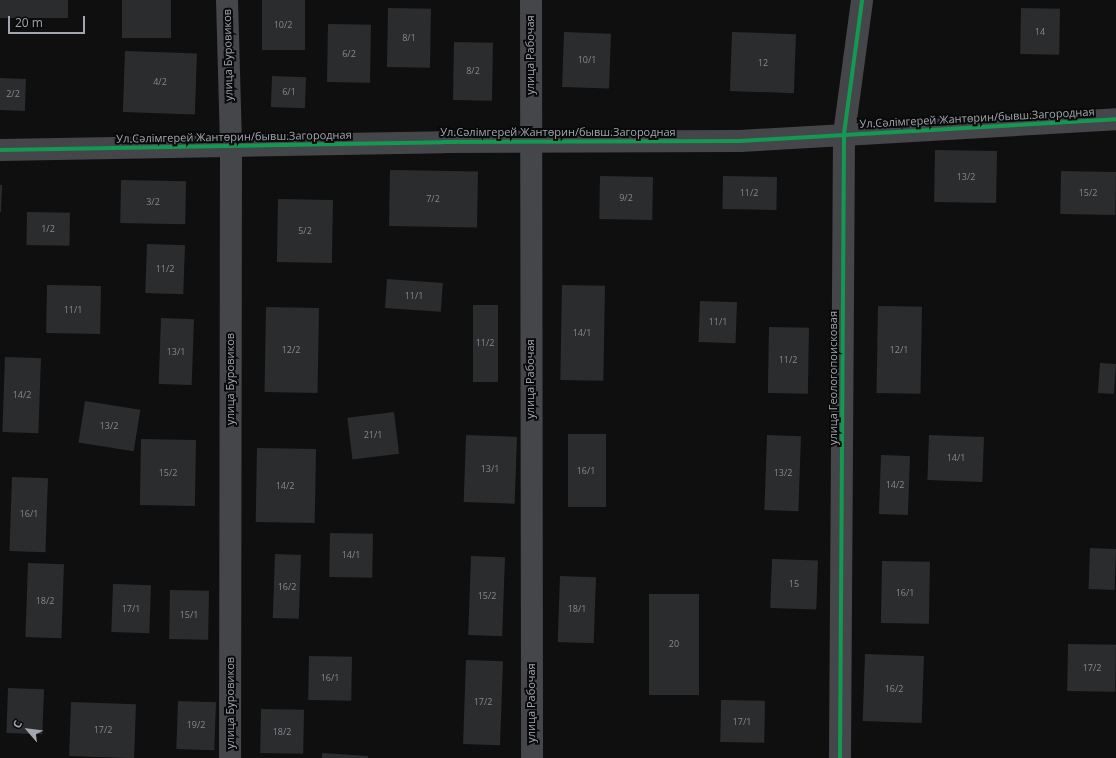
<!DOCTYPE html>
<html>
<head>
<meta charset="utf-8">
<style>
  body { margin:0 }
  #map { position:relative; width:1116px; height:758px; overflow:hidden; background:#0f0f10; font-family:"Open Sans",sans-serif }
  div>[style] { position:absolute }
  .building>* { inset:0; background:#2b2c2d; transform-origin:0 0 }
  .street>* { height:22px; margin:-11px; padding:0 11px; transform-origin:11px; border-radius:11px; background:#454649 }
  .cycleway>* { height:4px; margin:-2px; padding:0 2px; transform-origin:2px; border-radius:2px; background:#139951 }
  span { translate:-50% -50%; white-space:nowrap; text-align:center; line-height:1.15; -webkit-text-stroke:4px #0a0a0b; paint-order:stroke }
  .number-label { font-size:9px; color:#84888e }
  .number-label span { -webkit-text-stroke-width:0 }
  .street-label { font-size:11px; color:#a2a6af }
  .north { position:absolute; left:8px; top:710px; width:40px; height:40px; -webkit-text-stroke:3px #0a0a0b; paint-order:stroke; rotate:298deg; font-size:11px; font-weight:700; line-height:16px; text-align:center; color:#a2a6af }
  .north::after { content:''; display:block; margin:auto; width:14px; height:18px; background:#a2a6af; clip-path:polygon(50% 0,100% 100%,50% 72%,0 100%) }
  .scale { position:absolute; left:8px; top:16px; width:77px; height:18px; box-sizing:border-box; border:2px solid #a2a6af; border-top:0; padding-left:5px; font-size:12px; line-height:14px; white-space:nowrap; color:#a2a6af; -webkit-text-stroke:3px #0a0a0b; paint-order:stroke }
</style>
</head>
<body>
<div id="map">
  <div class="building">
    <div style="left:0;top:0;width:68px;height:18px"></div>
    <div style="left:122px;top:0;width:49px;height:38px"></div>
    <div style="left:262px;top:0;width:43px;height:50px"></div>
    <div style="left:388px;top:8px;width:43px;height:59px;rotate:1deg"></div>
    <div style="left:1021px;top:8px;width:39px;height:46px;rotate:1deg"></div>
    <div style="left:328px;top:24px;width:43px;height:58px;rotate:1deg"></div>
    <div style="left:564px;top:32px;width:47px;height:55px;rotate:2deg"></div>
    <div style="left:732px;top:32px;width:64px;height:59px;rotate:2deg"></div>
    <div style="left:454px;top:42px;width:39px;height:58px;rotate:1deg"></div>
    <div style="left:125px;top:51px;width:72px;height:61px;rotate:2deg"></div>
    <div style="left:272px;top:76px;width:34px;height:31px;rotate:2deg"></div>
    <div style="left:0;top:78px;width:26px;height:32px;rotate:2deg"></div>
    <div style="left:935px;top:150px;width:62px;height:52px;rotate:1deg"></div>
    <div style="left:390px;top:170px;width:88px;height:56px;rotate:1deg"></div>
    <div style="left:1061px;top:171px;width:55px;height:43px;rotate:1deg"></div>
    <div style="left:600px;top:176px;width:53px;height:43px;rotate:1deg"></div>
    <div style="left:723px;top:176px;width:54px;height:33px;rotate:1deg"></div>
    <div style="left:121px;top:180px;width:65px;height:43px;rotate:1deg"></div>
    <div style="clip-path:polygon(0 185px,2px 185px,1px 212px,0 212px)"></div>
    <div style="left:278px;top:199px;width:55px;height:63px;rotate:1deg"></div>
    <div style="left:27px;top:212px;width:43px;height:33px;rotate:1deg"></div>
    <div style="left:147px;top:244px;width:38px;height:49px;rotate:2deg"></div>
    <div style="left:387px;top:279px;width:56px;height:29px;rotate:4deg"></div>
    <div style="left:47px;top:285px;width:54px;height:48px;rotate:1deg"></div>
    <div style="left:562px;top:285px;width:43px;height:95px;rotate:1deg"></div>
    <div style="left:700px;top:301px;width:37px;height:41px;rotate:2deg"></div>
    <div style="left:473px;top:305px;width:25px;height:77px"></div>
    <div style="left:878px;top:306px;width:44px;height:87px;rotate:1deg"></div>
    <div style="left:266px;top:307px;width:53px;height:85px;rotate:1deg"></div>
    <div style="left:161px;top:318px;width:33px;height:66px;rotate:2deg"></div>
    <div style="left:769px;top:327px;width:40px;height:66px;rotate:1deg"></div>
    <div style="left:5px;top:357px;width:36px;height:75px;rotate:2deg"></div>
    <div style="left:1100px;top:363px;width:16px;height:30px;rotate:4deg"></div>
    <div style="left:85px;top:401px;width:56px;height:42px;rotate:9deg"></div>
    <div style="left:394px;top:412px;width:42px;height:47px;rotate:83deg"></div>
    <div style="left:568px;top:434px;width:38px;height:73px"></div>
    <div style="left:466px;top:435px;width:51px;height:67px;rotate:2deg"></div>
    <div style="left:767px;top:435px;width:34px;height:75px;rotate:2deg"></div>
    <div style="left:929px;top:435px;width:55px;height:45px;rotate:2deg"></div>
    <div style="left:141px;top:439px;width:55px;height:66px;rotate:1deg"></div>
    <div style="left:257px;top:448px;width:59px;height:74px;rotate:1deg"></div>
    <div style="left:881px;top:455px;width:29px;height:59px;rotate:2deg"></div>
    <div style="left:12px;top:477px;width:36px;height:74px;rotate:2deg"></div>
    <div style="left:330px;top:533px;width:43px;height:44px;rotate:1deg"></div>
    <div style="left:1090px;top:548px;width:26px;height:41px;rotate:2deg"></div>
    <div style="left:275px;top:554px;width:26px;height:64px;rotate:2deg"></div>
    <div style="left:471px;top:556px;width:34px;height:79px;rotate:2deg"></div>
    <div style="left:772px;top:559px;width:46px;height:49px;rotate:2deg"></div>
    <div style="left:882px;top:561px;width:48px;height:62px;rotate:1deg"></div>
    <div style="left:28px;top:563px;width:36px;height:74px;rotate:2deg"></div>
    <div style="left:560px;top:576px;width:36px;height:66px;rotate:2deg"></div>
    <div style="left:113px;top:584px;width:38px;height:48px;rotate:2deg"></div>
    <div style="left:170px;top:590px;width:39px;height:49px;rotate:1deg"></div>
    <div style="left:649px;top:594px;width:50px;height:101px"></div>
    <div style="left:1068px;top:644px;width:48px;height:47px;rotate:1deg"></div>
    <div style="left:865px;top:654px;width:59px;height:67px;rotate:2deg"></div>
    <div style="left:309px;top:656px;width:43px;height:44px;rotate:1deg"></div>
    <div style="left:466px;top:660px;width:37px;height:84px;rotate:2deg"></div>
    <div style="left:8px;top:688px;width:36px;height:45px;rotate:2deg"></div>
    <div style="left:721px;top:700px;width:44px;height:42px;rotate:1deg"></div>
    <div style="left:178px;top:701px;width:38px;height:48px;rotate:2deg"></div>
    <div style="left:71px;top:702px;width:65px;height:54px;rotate:2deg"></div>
    <div style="left:261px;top:709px;width:43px;height:44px;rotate:1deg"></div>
    <div style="clip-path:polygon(322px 753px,368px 756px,368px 758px,322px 758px)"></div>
  </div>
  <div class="street">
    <div style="left:227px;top:0;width:146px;rotate:88.4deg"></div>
    <div style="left:231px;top:146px;width:612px;rotate:90.09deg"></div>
    <div style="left:531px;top:0;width:758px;rotate:89.92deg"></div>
    <div style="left:0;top:150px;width:443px;rotate:-1deg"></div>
    <div style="left:443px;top:142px;width:297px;rotate:-0.2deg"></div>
    <div style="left:740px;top:141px;width:377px;rotate:-3.3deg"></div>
    <div style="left:840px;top:758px;width:624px;rotate:-89.63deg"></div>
    <div style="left:844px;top:134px;width:135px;rotate:-82.3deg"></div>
  </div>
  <div class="cycleway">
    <div style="left:0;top:150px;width:443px;rotate:-1deg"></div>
    <div style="left:443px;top:142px;width:297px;rotate:-0.2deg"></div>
    <div style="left:740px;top:141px;width:377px;rotate:-3.3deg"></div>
    <div style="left:840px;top:758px;width:624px;rotate:-89.63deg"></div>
    <div style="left:844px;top:134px;width:135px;rotate:-82.3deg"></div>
  </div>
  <div class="number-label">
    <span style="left:283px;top:25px">10/2</span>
    <span style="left:1040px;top:32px">14</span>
    <span style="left:409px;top:38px">8/1</span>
    <span style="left:349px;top:54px">6/2</span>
    <span style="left:587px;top:60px">10/1</span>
    <span style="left:763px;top:63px">12</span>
    <span style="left:473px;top:71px">8/2</span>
    <span style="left:160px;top:82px">4/2</span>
    <span style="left:289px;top:92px">6/1</span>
    <span style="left:13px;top:94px">2/2</span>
    <span style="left:966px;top:177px">13/2</span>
    <span style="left:749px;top:193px">11/2</span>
    <span style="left:1088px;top:193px">15/2</span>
    <span style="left:626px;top:198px">9/2</span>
    <span style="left:433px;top:199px">7/2</span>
    <span style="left:153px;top:202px">3/2</span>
    <span style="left:48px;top:229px">1/2</span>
    <span style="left:305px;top:231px">5/2</span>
    <span style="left:165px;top:269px">11/2</span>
    <span style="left:414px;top:296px">11/1</span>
    <span style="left:73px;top:310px">11/1</span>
    <span style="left:718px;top:322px">11/1</span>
    <span style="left:582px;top:333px">14/1</span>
    <span style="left:485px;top:343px">11/2</span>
    <span style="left:291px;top:350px">12/2</span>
    <span style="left:899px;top:350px">12/1</span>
    <span style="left:176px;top:352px">13/1</span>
    <span style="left:788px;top:360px">11/2</span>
    <span style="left:22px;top:395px">14/2</span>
    <span style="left:109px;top:426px">13/2</span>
    <span style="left:373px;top:435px">21/1</span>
    <span style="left:956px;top:458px">14/1</span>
    <span style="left:490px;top:469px">13/1</span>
    <span style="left:586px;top:471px">16/1</span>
    <span style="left:168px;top:473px">15/2</span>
    <span style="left:783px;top:473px">13/2</span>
    <span style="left:895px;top:485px">14/2</span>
    <span style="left:285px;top:486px">14/2</span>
    <span style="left:29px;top:514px">16/1</span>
    <span style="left:351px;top:555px">14/1</span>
    <span style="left:794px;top:584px">15</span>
    <span style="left:287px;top:587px">16/2</span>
    <span style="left:905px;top:593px">16/1</span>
    <span style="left:487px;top:596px">15/2</span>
    <span style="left:45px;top:601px">18/2</span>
    <span style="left:131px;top:609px">17/1</span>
    <span style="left:577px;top:609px">18/1</span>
    <span style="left:189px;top:615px">15/1</span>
    <span style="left:674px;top:644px">20</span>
    <span style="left:1092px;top:668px">17/2</span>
    <span style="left:330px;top:678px">16/1</span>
    <span style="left:894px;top:689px">16/2</span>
    <span style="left:483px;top:702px">17/2</span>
    <span style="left:742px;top:722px">17/1</span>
    <span style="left:196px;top:725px">19/2</span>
    <span style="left:103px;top:730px">17/2</span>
    <span style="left:282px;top:732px">18/2</span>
  </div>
  <div class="street-label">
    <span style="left:228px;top:55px;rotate:-91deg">улица Буровиков</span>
    <span style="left:530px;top:55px;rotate:-90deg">улица Рабочая</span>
    <span style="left:977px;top:118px;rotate:-3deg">Ул.Сәлімгерей Жантөрин/бывш.Загородная</span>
    <span style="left:558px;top:132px">Ул.Сәлімгерей Жантөрин/бывш.Загородная</span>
    <span style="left:234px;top:137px;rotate:-1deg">Ул.Сәлімгерей Жантөрин/бывш.Загородная</span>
    <span style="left:833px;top:378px;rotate:-90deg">улица Геологопоисковая</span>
    <span style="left:230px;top:379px;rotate:-90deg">улица Буровиков</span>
    <span style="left:530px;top:379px;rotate:-90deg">улица Рабочая</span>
    <span style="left:230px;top:703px;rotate:-90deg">улица Буровиков</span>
    <span style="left:531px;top:703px;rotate:-90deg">улица Рабочая</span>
  </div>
  <div class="north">С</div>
  <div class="scale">20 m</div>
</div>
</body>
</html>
